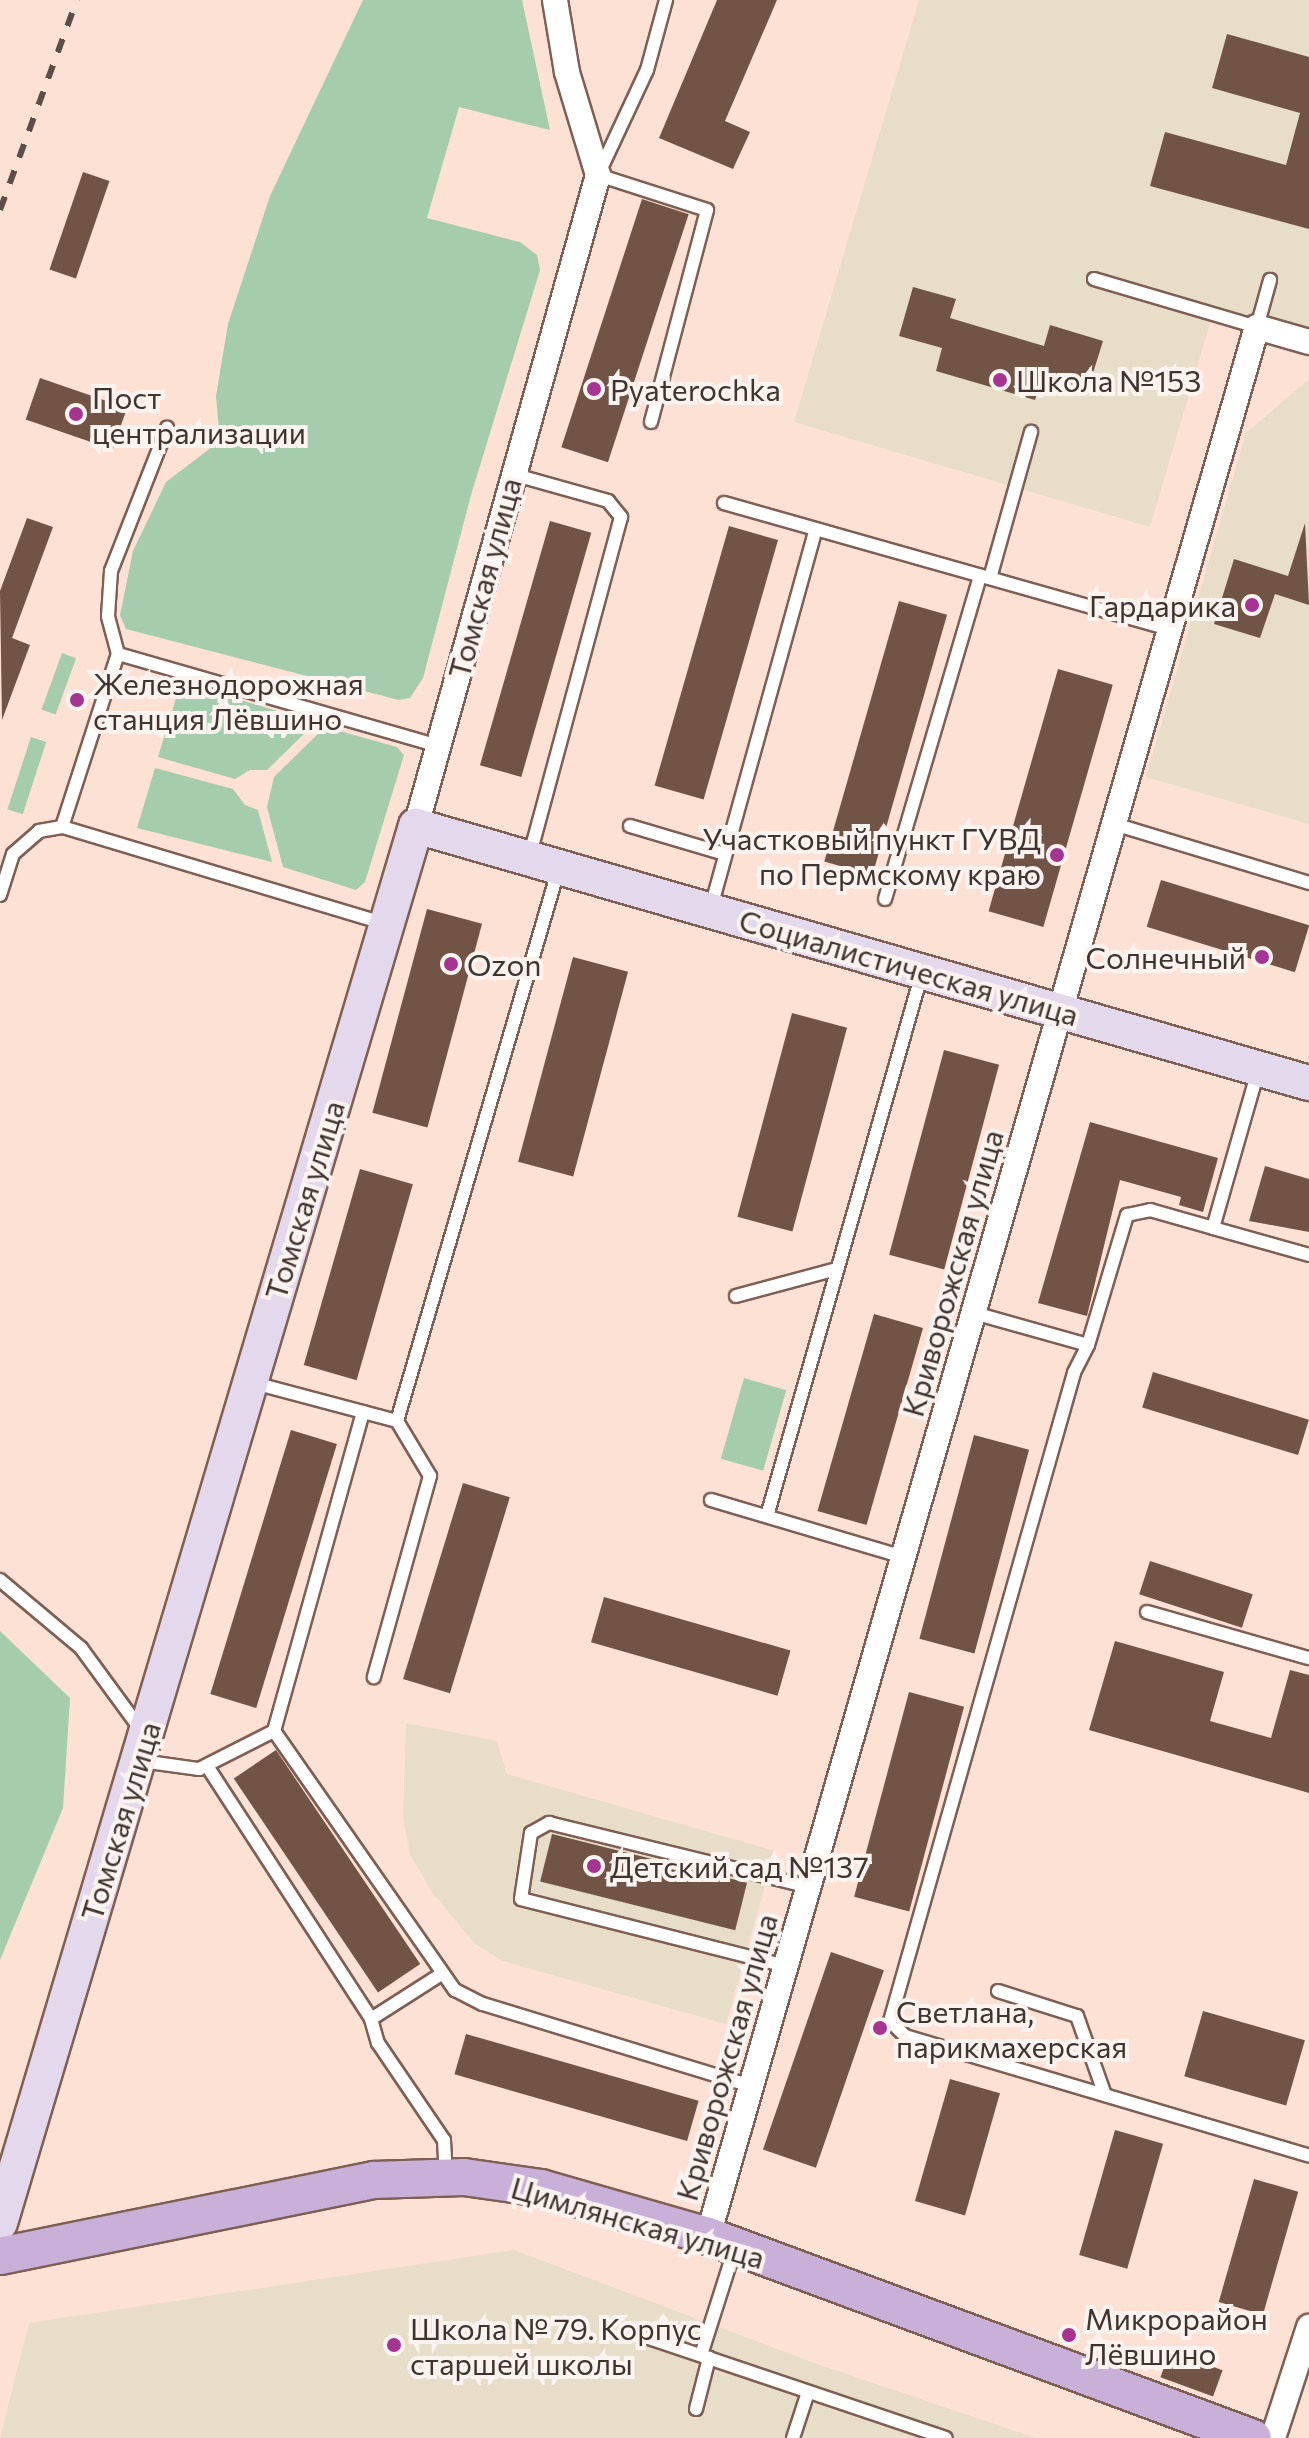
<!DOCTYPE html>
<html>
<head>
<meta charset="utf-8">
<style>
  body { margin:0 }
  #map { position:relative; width:1309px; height:2438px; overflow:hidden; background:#fee1d5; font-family:Commissioner,sans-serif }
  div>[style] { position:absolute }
  .education>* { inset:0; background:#e7ddc8 }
  .green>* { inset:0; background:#a4ccad; transform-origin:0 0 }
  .building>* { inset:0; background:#725447; transform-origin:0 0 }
  .roads { filter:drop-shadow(2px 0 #7f5f53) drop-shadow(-2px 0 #7f5f53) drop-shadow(0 2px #7f5f53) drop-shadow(0 -2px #7f5f53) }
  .lane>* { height:12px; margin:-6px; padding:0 6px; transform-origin:6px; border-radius:6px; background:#fff }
  .street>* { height:24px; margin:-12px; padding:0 12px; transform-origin:12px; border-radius:12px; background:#fff }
  .secondary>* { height:34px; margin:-17px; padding:0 17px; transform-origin:17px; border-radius:17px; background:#e4d8ec }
  .primary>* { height:36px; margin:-18px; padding:0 18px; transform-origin:18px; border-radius:18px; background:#c9b0d8 }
  .rail>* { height:6px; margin-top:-3px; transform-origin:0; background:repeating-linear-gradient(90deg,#5e4e48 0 14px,transparent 0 28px) }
  .dots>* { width:22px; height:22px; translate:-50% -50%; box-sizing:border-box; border:4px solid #fbf3f0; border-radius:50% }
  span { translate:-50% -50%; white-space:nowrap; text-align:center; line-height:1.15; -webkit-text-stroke:8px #fbf3f0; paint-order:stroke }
  .poi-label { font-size:30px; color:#41332e }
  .left { translate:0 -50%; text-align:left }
  .right { translate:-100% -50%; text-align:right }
  .street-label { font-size:30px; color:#41332e }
</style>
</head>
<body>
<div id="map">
  <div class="education">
    <div style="clip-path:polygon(919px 0,1309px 0,1309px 333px,1215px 306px,1150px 527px,794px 422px)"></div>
    <div style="clip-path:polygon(1309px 379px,1309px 824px,1146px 777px,1246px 433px)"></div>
    <div style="clip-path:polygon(406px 1723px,497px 1741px,507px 1774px,775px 1851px,726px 2024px,503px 1961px,475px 1944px,434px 1895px,410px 1855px,403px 1817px)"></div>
    <div style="clip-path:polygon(514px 2250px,820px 2365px,1036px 2438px,0 2438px,29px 2323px)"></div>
  </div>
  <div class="green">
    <div style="clip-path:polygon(363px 0,522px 0,550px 130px,459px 107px,427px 218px,520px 242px,537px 255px,540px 270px,471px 495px,423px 678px,410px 698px,399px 700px,126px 629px,120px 615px,133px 551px,166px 482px,220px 441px,216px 396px,228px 324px,270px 196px)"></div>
    <div style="left:62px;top:653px;width:15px;height:60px;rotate:20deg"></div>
    <div style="clip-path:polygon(181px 682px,310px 721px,311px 727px,267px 770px,250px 770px,235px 779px,158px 757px)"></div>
    <div style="clip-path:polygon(325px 727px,397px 747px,404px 755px,365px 882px,356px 890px,283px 867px,267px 807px,274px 777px)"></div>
    <div style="left:31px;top:737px;width:16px;height:76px;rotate:18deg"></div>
    <div style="clip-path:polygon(155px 768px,233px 789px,245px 805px,258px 810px,272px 862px,137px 828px)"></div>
    <div style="left:744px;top:1378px;width:44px;height:84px;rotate:16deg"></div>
    <div style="clip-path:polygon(0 1631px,70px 1698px,63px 1808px,0 1960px)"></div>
  </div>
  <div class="building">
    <div style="clip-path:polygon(717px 0,777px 0,725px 121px,750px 132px,733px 169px,659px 138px)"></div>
    <div style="clip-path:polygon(1227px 34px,1309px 57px,1309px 229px,1150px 186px,1165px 132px,1286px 165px,1300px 113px,1212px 88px)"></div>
    <div style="left:83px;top:172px;width:28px;height:103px;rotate:19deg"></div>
    <div style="left:642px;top:199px;width:49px;height:261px;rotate:18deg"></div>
    <div style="clip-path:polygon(913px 287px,956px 299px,950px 318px,1044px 346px,1050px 325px,1103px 341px,1088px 389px,1042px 376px,1035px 400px,936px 371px,942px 348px,899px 336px)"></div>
    <div style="left:40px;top:378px;width:92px;height:44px;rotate:19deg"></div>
    <div style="clip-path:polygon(27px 518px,53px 527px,12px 638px,30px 645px,2px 720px,0 591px)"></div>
    <div style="left:550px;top:521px;width:43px;height:254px;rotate:16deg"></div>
    <div style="clip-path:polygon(1305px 523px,1309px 605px,1275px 594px,1260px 638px,1214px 624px,1234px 559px,1288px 576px)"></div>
    <div style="left:729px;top:526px;width:51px;height:270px;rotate:16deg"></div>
    <div style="left:899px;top:601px;width:50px;height:271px;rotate:16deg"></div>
    <div style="left:1058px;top:669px;width:57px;height:252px;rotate:16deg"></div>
    <div style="left:1161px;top:880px;width:155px;height:49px;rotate:17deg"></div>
    <div style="left:427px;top:909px;width:57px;height:211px;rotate:15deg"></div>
    <div style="left:573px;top:957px;width:57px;height:212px;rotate:15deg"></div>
    <div style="left:792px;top:1013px;width:57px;height:211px;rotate:15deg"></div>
    <div style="left:944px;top:1050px;width:57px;height:212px;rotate:15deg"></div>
    <div style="clip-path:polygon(1090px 1122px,1218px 1158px,1203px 1212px,1179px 1205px,1181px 1197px,1120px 1180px,1087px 1316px,1038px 1303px)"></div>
    <div style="clip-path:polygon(1265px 1166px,1309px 1179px,1309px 1232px,1249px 1221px)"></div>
    <div style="left:360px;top:1169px;width:55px;height:204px;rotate:16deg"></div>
    <div style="left:874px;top:1314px;width:51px;height:205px;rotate:16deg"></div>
    <div style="left:1153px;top:1372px;width:163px;height:37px;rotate:17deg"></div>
    <div style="left:291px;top:1430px;width:48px;height:276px;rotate:17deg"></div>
    <div style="left:974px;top:1435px;width:57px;height:211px;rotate:15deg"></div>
    <div style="left:463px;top:1483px;width:49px;height:205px;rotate:17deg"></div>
    <div style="left:1150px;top:1561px;width:108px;height:35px;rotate:18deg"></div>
    <div style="left:604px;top:1597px;width:194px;height:47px;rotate:16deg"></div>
    <div style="clip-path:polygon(1115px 1641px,1224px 1672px,1210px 1721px,1271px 1738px,1290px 1670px,1309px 1675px,1309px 1793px,1089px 1730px)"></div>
    <div style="left:909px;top:1692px;width:57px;height:212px;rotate:15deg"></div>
    <div style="left:276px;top:1750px;width:258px;height:51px;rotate:56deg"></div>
    <div style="left:552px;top:1834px;width:201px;height:49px;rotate:14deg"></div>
    <div style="left:831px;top:1952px;width:56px;height:209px;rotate:19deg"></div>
    <div style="left:1203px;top:2011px;width:106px;height:68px;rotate:16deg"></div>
    <div style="left:466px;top:2034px;width:242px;height:42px;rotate:16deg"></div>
    <div style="left:950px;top:2079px;width:52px;height:127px;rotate:16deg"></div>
    <div style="left:1115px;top:2130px;width:50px;height:130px;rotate:16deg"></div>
    <div style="left:1254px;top:2179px;width:46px;height:128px;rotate:16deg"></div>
    <div style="left:1170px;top:2351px;width:56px;height:28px;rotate:20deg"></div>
  </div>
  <div class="roads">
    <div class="lane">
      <div style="left:1094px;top:279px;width:170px;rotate:16.4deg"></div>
      <div style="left:1257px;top:327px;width:49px;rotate:-74.5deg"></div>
      <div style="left:651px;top:422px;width:219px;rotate:-75.2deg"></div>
      <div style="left:707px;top:210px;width:114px;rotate:-162.2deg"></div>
      <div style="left:598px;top:175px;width:116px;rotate:-65deg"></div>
      <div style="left:647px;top:70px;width:73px;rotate:-74.8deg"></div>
      <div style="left:512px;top:474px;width:100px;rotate:15.7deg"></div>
      <div style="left:608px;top:501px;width:21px;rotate:51deg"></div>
      <div style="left:621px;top:517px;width:350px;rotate:105.1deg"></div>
      <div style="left:724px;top:503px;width:463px;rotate:15.8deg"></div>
      <div style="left:990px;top:578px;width:152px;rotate:-74.3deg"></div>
      <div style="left:118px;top:654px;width:39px;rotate:-105deg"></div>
      <div style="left:108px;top:616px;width:45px;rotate:-86.2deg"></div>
      <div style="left:111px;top:571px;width:154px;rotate:-68.6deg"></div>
      <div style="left:1114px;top:824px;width:204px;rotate:16.8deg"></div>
      <div style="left:630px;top:826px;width:99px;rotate:16.4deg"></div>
      <div style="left:0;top:895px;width:43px;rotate:-72.4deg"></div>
      <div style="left:13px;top:854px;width:35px;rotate:-41deg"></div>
      <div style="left:39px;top:831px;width:23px;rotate:-10deg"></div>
      <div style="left:885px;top:899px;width:337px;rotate:-73.6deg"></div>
      <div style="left:711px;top:907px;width:392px;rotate:-74.5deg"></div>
      <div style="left:386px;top:924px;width:338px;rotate:-163.3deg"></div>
      <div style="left:62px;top:827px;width:182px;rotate:-72.1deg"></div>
      <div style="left:118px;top:654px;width:333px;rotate:16deg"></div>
      <div style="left:1258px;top:1071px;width:163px;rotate:106deg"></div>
      <div style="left:1213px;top:1228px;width:100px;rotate:15.7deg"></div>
      <div style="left:736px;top:1296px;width:105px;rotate:-15deg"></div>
      <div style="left:974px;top:1313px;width:118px;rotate:15.7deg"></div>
      <div style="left:1088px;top:1345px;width:136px;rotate:-73.3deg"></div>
      <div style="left:1127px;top:1215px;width:24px;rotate:-12deg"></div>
      <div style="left:1150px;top:1210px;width:66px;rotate:15.9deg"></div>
      <div style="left:1088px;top:1345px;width:31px;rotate:117deg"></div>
      <div style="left:1074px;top:1373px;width:674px;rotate:105.85deg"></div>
      <div style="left:890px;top:2021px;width:21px;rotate:45deg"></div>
      <div style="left:905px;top:2036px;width:421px;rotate:16.5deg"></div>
      <div style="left:254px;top:1383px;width:148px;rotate:14.9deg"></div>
      <div style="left:397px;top:1421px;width:64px;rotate:59deg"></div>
      <div style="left:430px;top:1476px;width:209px;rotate:105.6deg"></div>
      <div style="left:397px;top:1421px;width:573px;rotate:-73.68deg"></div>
      <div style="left:711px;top:1500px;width:200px;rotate:16.5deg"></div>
      <div style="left:767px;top:1516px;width:565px;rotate:-74.07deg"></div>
      <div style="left:0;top:1580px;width:106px;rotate:40deg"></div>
      <div style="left:81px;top:1648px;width:102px;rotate:53.8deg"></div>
      <div style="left:1147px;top:1612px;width:168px;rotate:15.9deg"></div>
      <div style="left:274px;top:1731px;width:316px;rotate:55.1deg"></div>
      <div style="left:455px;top:1990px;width:31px;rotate:27deg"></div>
      <div style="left:483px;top:2004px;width:281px;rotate:17deg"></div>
      <div style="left:141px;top:1761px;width:59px;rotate:7.9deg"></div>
      <div style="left:199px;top:1769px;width:84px;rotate:-26.9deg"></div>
      <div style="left:274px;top:1731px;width:331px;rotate:-74.4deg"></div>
      <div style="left:207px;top:1766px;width:302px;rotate:57deg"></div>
      <div style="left:371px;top:2019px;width:85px;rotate:-32.6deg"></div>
      <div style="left:786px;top:1966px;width:273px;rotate:-165.8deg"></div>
      <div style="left:521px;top:1899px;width:67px;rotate:-81.4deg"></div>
      <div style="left:531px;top:1833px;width:21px;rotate:-29deg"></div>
      <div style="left:549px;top:1823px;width:268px;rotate:13.8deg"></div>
      <div style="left:998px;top:1991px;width:83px;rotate:17.6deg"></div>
      <div style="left:1077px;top:2016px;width:84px;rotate:70.5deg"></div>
      <div style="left:371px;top:2019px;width:25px;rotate:74deg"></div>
      <div style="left:378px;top:2043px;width:117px;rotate:55.8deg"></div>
      <div style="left:444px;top:2140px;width:35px;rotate:87deg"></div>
      <div style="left:649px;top:2338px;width:313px;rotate:18.6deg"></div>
      <div style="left:701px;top:2355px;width:112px;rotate:-72.4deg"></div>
      <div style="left:696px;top:2409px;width:53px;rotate:-75.7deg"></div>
      <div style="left:793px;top:2438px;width:48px;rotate:-71.9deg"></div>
    </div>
    <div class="street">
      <div style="left:416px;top:826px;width:676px;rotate:-74.38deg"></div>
      <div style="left:598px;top:175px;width:108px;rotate:-106.8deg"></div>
      <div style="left:567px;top:72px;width:73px;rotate:-99.5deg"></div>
      <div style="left:708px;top:2236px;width:1986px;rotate:-73.96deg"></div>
      <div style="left:1257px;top:327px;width:54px;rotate:16.1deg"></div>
      <div style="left:1273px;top:2438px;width:117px;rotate:-72deg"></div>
    </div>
    <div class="secondary">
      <div style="left:0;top:2223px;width:1458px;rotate:-73.42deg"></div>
      <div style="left:416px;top:826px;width:929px;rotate:16.06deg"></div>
    </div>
    <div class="primary">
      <div style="left:0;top:2256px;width:382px;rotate:-11.5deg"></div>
      <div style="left:374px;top:2180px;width:90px;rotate:-1.9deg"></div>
      <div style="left:464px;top:2177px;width:78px;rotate:8.1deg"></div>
      <div style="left:541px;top:2188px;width:174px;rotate:16deg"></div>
      <div style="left:708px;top:2236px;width:581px;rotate:20.34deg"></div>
    </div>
  </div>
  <div class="rail">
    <div style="left:0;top:210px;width:224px;rotate:-69.9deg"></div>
  </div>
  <div class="dots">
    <div style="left:1000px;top:380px;background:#a43592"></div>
    <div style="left:594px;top:389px;background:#a43592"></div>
    <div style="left:76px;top:414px;background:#a43592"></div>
    <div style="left:1252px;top:605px;background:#a43592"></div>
    <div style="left:77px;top:700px;background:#a43592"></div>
    <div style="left:1057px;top:855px;background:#a43592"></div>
    <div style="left:1262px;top:957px;background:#a43592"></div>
    <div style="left:451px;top:964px;background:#a43592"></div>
    <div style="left:594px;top:1866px;background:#a43592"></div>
    <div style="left:880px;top:2028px;background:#a43592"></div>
    <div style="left:1069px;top:2335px;background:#a43592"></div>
    <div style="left:394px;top:2345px;background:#a43592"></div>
  </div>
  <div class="poi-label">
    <span class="left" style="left:1016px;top:380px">Школа №153</span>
    <span class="left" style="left:610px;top:389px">Pyaterochka</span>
    <span class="left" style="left:92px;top:414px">Пост<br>централизации</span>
    <span class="right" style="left:1236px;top:605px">Гардарика</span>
    <span class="left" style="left:93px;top:700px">Железнодорожная<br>станция Лёвшино</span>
    <span class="right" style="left:1041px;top:855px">Участковый пункт ГУВД<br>по Пермскому краю</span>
    <span class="right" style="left:1246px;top:957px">Солнечный</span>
    <span class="left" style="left:467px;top:964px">Ozon</span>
    <span class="left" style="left:610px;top:1866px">Детский сад №137</span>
    <span class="left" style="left:896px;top:2028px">Светлана,<br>парикмахерская</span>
    <span class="left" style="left:1085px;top:2335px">Микрорайон<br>Лёвшино</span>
    <span class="left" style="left:410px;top:2345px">Школа № 79. Корпус<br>старшей школы</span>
  </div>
  <div class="street-label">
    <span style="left:484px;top:578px;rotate:-75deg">Томская улица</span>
    <span style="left:909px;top:967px;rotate:16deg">Социалистическая улица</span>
    <span style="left:304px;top:1200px;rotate:-73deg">Томская улица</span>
    <span style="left:952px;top:1273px;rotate:-74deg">Криворожская улица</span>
    <span style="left:120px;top:1821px;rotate:-73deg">Томская улица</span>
    <span style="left:726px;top:2057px;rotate:-74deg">Криворожская улица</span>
    <span style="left:638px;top:2222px;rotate:16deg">Цимлянская улица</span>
  </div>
</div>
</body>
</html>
